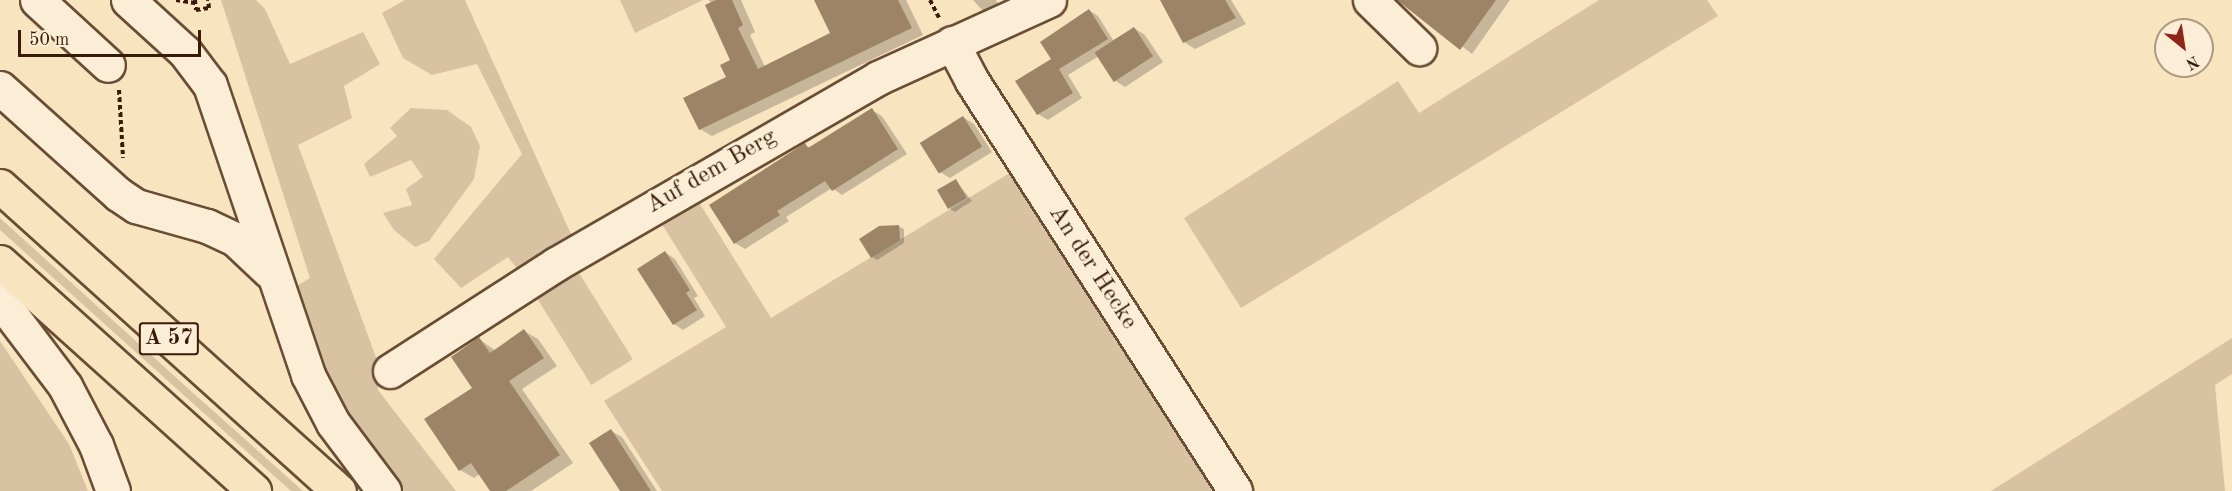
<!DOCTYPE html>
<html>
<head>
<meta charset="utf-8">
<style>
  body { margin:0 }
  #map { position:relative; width:2232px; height:491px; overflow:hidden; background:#f9e4c0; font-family:"Old Standard TT",serif }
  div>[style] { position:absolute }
  .green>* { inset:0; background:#d8c2a1; transform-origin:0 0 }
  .shadow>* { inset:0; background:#0003 }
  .building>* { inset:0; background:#9d8467; transform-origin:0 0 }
  .path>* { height:4px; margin-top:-2px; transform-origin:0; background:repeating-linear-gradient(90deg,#391b07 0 4.5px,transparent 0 7.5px) }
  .roads { filter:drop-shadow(2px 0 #694d35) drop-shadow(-2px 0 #694d35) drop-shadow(0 2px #694d35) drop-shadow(0 -2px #694d35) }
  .minor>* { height:33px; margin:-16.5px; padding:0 16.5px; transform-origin:16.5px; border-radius:16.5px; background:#fbedd6 }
  .highway>* { height:33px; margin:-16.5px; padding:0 16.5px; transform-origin:16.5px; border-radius:16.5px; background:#f9e4c0 }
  span { translate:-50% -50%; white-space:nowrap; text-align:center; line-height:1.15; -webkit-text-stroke:6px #fbedd6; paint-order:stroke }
  .shield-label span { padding:2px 4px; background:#fbedd6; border:2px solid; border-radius:4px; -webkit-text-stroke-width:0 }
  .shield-label { font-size:22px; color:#391b07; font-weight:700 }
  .street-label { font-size:24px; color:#391b07 }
  .north { position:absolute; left:2154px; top:18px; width:60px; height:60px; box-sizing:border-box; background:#fbedd6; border:2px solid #ad9983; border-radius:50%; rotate:150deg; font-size:16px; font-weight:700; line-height:24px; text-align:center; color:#391b07 }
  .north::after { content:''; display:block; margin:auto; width:21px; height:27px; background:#8f2418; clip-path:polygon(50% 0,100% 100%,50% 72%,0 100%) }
  .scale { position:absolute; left:18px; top:30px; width:183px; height:27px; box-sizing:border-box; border:3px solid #391b07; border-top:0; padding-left:8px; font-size:18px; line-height:21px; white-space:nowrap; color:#391b07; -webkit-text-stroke:4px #fbedd6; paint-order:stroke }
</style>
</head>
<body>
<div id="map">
  <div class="green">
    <div style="clip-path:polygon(221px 0,256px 0,265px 9px,290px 64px,363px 32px,380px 64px,344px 86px,352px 118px,298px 145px,377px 360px,378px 390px,456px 491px,399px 491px,340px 411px,288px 291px,310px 278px)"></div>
    <div style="clip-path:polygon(405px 0,465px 0,575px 243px,523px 276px,508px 257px,461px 288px,434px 259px,522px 154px,477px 64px,432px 75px,403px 58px,382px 13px)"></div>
    <div style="clip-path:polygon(620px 0,703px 0,635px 33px)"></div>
    <div style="clip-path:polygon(1599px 0,1707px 0,1718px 16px,1241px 308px,1184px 218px,1398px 81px,1419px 113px)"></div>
    <div style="clip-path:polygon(411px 108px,447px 110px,471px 127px,480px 146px,474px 179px,429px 241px,415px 247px,394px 230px,383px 213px,412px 205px,406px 189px,423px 177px,411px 160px,370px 177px,364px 164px,397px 136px,390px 128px)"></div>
    <div style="clip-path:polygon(1018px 168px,1224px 491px,662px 491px,604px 401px,726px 327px,655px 213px,692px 191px,771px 318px)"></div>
    <div style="clip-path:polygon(0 218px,192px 392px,303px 491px,291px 491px,187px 398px,0 230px)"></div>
    <div style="left:574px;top:265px;width:111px;height:49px;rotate:58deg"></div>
    <div style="clip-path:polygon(2232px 338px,2232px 374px,2215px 385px,2225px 491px,1991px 491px)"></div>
    <div style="clip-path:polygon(0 341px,69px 444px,88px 491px,0 491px)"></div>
  </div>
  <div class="shadow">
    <div style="clip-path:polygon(709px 0,741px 0,755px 32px,750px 35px,765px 67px,832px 33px,815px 0,906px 0,923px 35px,712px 136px,700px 129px,728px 78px,732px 61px)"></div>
    <div style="clip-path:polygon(973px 0,996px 0,1000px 7px,985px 13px)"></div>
    <div style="clip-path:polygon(1162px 0,1231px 0,1246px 24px,1195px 49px,1184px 42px)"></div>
    <div style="clip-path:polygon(1402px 0,1510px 0,1472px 54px)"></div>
    <div style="clip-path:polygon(1089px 10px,1098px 16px,1113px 40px,1134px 28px,1145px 35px,1163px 62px,1125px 87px,1114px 80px,1099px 56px,1068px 75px,1082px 98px,1048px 120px,1038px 114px,1017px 82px,1053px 60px)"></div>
    <div style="clip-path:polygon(872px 110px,882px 116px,907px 154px,842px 195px,832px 188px,786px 217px,789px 221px,745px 249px,735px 243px,805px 145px,811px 148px)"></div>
    <div style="clip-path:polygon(963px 117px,974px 124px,992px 152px,950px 178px,940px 172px)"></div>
    <div style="clip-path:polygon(956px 181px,972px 201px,955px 212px,950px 209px)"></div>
    <div style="clip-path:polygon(898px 226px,904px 229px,904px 243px,877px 260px,872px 257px)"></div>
    <div style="clip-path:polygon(666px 253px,675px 259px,698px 296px,694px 298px,705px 316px,683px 330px,674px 324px)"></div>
    <div style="clip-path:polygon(524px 331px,538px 339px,557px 366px,522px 389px,573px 463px,531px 491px,492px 491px,480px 474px,474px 478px,460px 470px,479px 339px,496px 351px)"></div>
    <div style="clip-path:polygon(611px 431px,622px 437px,657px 491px,622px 491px)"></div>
  </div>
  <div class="building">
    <div style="clip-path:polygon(716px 0,732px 0,743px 25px,738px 28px,758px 69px,830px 33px,814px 0,898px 0,912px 28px,699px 130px,683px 98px,726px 77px,720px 65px,730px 60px,705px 5px)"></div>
    <div style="clip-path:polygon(1160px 0,1225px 0,1236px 18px,1183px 43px)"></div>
    <div style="clip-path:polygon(1397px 0,1496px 0,1460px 50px)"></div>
    <div style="clip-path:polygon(1089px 9px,1108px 39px,1059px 69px,1073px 93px,1037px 115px,1015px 81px,1051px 59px,1040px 42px)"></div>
    <div style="left:1134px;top:27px;width:35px;height:47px;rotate:57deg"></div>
    <div style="clip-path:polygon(872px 108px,898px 149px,832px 191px,825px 181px,777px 211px,780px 215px,734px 244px,709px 205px,805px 143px,808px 148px)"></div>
    <div style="left:963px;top:116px;width:36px;height:51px;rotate:58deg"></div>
    <div style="left:956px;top:179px;width:22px;height:22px;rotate:60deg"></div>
    <div style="clip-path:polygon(899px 225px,900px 240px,871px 258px,859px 239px,879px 226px)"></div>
    <div style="clip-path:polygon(665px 251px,690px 290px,686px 293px,697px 310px,673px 325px,637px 269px)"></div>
    <div style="clip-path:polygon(524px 329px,544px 358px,509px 381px,560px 455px,506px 491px,490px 491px,471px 463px,459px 471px,424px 419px,472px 388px,451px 357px,479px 337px,490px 353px)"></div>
    <div style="clip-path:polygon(611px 429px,651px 491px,620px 491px,589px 443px)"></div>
  </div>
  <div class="path">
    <div style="left:176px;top:0;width:19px;rotate:9deg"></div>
    <div style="left:195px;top:0;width:10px;rotate:84deg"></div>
    <div style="left:196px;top:10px;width:13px;rotate:-9deg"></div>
    <div style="left:209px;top:8px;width:8px;rotate:-97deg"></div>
    <div style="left:930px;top:0;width:20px;rotate:63deg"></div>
    <div style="left:119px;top:90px;width:68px;rotate:86.6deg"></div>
  </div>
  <div class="roads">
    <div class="minor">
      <div style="left:37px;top:0;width:96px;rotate:42.5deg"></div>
      <div style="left:128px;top:0;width:77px;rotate:42.4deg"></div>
      <div style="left:185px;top:52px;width:41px;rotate:52.9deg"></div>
      <div style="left:210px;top:85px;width:306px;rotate:71.3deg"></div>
      <div style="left:308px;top:375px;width:54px;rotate:62.5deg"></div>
      <div style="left:333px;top:423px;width:85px;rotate:53.1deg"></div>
      <div style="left:1370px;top:0;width:69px;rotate:44.4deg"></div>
      <div style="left:952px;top:43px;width:43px;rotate:62.2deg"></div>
      <div style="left:972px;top:81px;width:487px;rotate:57.3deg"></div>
      <div style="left:0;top:88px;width:159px;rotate:41.9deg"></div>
      <div style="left:118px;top:194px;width:22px;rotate:34deg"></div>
      <div style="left:136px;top:206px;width:74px;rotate:15.7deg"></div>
      <div style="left:207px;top:226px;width:31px;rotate:25deg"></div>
      <div style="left:235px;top:239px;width:47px;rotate:43.3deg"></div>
      <div style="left:0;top:300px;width:108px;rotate:52.9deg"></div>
      <div style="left:65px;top:386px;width:67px;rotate:62.3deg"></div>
      <div style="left:96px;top:445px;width:49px;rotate:69.7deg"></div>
      <div style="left:390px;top:371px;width:197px;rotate:-32.8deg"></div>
      <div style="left:556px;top:264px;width:372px;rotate:-30deg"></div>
      <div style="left:878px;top:78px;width:188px;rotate:-24.5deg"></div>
    </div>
    <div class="highway">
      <div style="left:0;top:186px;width:456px;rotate:42deg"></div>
      <div style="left:0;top:262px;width:342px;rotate:42deg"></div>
    </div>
  </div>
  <div class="shield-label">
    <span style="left:169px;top:339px">A 57</span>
  </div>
  <div class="street-label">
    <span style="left:712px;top:172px;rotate:-30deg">Auf dem Berg</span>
    <span style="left:1092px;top:268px;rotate:57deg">An der Hecke</span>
  </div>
  <div class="north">N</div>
  <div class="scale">50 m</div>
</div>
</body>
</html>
